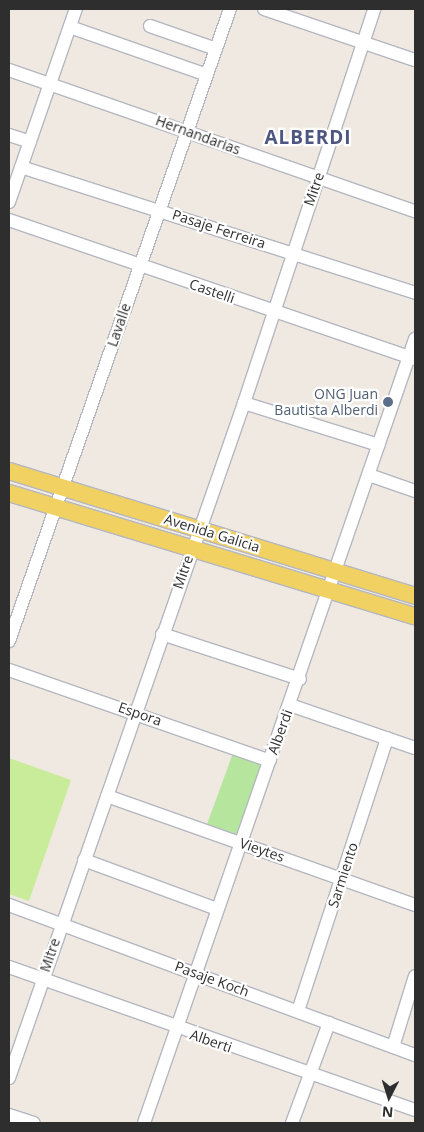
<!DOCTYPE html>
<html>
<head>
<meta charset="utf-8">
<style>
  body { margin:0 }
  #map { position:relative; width:424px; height:1132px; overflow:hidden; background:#efe9e1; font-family:"Open Sans",sans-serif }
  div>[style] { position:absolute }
  .green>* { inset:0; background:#b6e59e; transform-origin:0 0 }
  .pitch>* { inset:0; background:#c9ec9a }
  .roads { filter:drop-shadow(1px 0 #b4b7c1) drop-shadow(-1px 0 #b4b7c1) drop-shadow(0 1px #b4b7c1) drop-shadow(0 -1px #b4b7c1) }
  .minor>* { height:12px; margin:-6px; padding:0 6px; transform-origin:6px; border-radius:6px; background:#fff }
  .major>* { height:16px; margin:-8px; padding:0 8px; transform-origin:8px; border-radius:8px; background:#f2d163 }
  .dots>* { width:14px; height:14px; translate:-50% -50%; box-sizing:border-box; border:2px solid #fff; border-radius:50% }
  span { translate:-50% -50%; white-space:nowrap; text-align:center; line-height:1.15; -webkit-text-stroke:4.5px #fff; paint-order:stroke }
  .street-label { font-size:14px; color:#2e2e2e }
  .service-label { font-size:14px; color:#4e5e75 }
  .right { translate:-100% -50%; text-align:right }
  .district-label { font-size:19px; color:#4d5680; font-weight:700; letter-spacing:1px }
  .frame { position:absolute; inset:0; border:10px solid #2e2e2e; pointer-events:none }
  .north { position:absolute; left:364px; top:1072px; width:50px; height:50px; -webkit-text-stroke:4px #fff; paint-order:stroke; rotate:185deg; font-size:14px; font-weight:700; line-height:20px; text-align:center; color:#2e2e2e }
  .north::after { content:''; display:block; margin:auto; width:18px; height:22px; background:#2e2e2e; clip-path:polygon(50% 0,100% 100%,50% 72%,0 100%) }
</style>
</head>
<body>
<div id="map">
  <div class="green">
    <div style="left:233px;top:753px;width:33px;height:77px;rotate:20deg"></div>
  </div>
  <div class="pitch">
    <div style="clip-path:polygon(9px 758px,71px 780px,29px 901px,9px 894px)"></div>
  </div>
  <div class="roads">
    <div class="minor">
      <div style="left:264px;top:9px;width:159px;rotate:18.7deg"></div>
      <div style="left:150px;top:26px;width:70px;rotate:19.2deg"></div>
      <div style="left:70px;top:27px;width:145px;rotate:19.3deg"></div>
      <div style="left:9px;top:70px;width:430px;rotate:19.2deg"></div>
      <div style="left:9px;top:135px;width:22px;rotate:18deg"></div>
      <div style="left:21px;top:167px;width:414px;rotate:17.7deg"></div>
      <div style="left:9px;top:202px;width:204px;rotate:-70.9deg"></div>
      <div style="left:9px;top:220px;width:429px;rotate:18.9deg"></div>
      <div style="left:244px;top:403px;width:141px;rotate:17.3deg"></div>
      <div style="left:369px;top:475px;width:49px;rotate:19.2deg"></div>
      <div style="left:162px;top:634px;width:145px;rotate:18.1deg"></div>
      <div style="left:9px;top:641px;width:670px;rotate:-70.73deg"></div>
      <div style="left:9px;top:670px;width:276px;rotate:19.2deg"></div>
      <div style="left:290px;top:705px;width:132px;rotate:19deg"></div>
      <div style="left:107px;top:796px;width:327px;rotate:19.5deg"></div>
      <div style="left:84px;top:860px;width:142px;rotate:20.2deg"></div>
      <div style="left:9px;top:905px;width:433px;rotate:20.3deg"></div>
      <div style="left:9px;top:967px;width:430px;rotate:19.4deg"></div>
      <div style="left:298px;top:1011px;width:287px;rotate:-71.9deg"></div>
      <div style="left:393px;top:1047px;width:74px;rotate:-72.8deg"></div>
      <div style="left:9px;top:1078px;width:715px;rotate:-70.8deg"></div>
      <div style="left:244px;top:403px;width:415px;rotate:-71.7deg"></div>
      <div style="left:9px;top:1115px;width:26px;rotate:18deg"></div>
      <div style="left:144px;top:1123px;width:830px;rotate:-70.93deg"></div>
      <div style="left:292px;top:1123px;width:107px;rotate:-69.7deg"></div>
    </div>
    <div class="major">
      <div style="left:9px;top:471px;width:425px;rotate:17.1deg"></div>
      <div style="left:9px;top:493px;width:424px;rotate:16.9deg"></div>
    </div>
  </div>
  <div class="dots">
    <div style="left:388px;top:402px;background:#5c6f8a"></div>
  </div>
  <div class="street-label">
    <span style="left:198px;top:135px;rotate:20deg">Hernandarias</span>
    <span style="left:314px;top:189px;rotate:-71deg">Mitre</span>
    <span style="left:219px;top:229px;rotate:18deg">Pasaje Ferreira</span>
    <span style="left:212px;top:291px;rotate:19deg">Castelli</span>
    <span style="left:119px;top:325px;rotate:-71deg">Lavalle</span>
    <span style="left:212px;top:533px;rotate:17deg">Avenida Galicia</span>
    <span style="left:183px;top:572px;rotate:-71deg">Mitre</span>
    <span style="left:140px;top:714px;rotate:19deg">Espora</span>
    <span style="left:280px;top:732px;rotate:-70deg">Alberdi</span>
    <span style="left:262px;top:850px;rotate:19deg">Vieytes</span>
    <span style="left:343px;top:875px;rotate:-72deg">Sarmiento</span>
    <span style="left:50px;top:955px;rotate:-71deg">Mitre</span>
    <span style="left:212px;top:979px;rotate:20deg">Pasaje Koch</span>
    <span style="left:211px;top:1041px;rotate:19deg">Alberti</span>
  </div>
  <div class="service-label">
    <span class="right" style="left:378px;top:402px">ONG Juan<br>Bautista Alberdi</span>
  </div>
  <div class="district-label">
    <span style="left:308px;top:138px">ALBERDI</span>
  </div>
  <div class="frame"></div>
  <div class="north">N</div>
</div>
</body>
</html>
